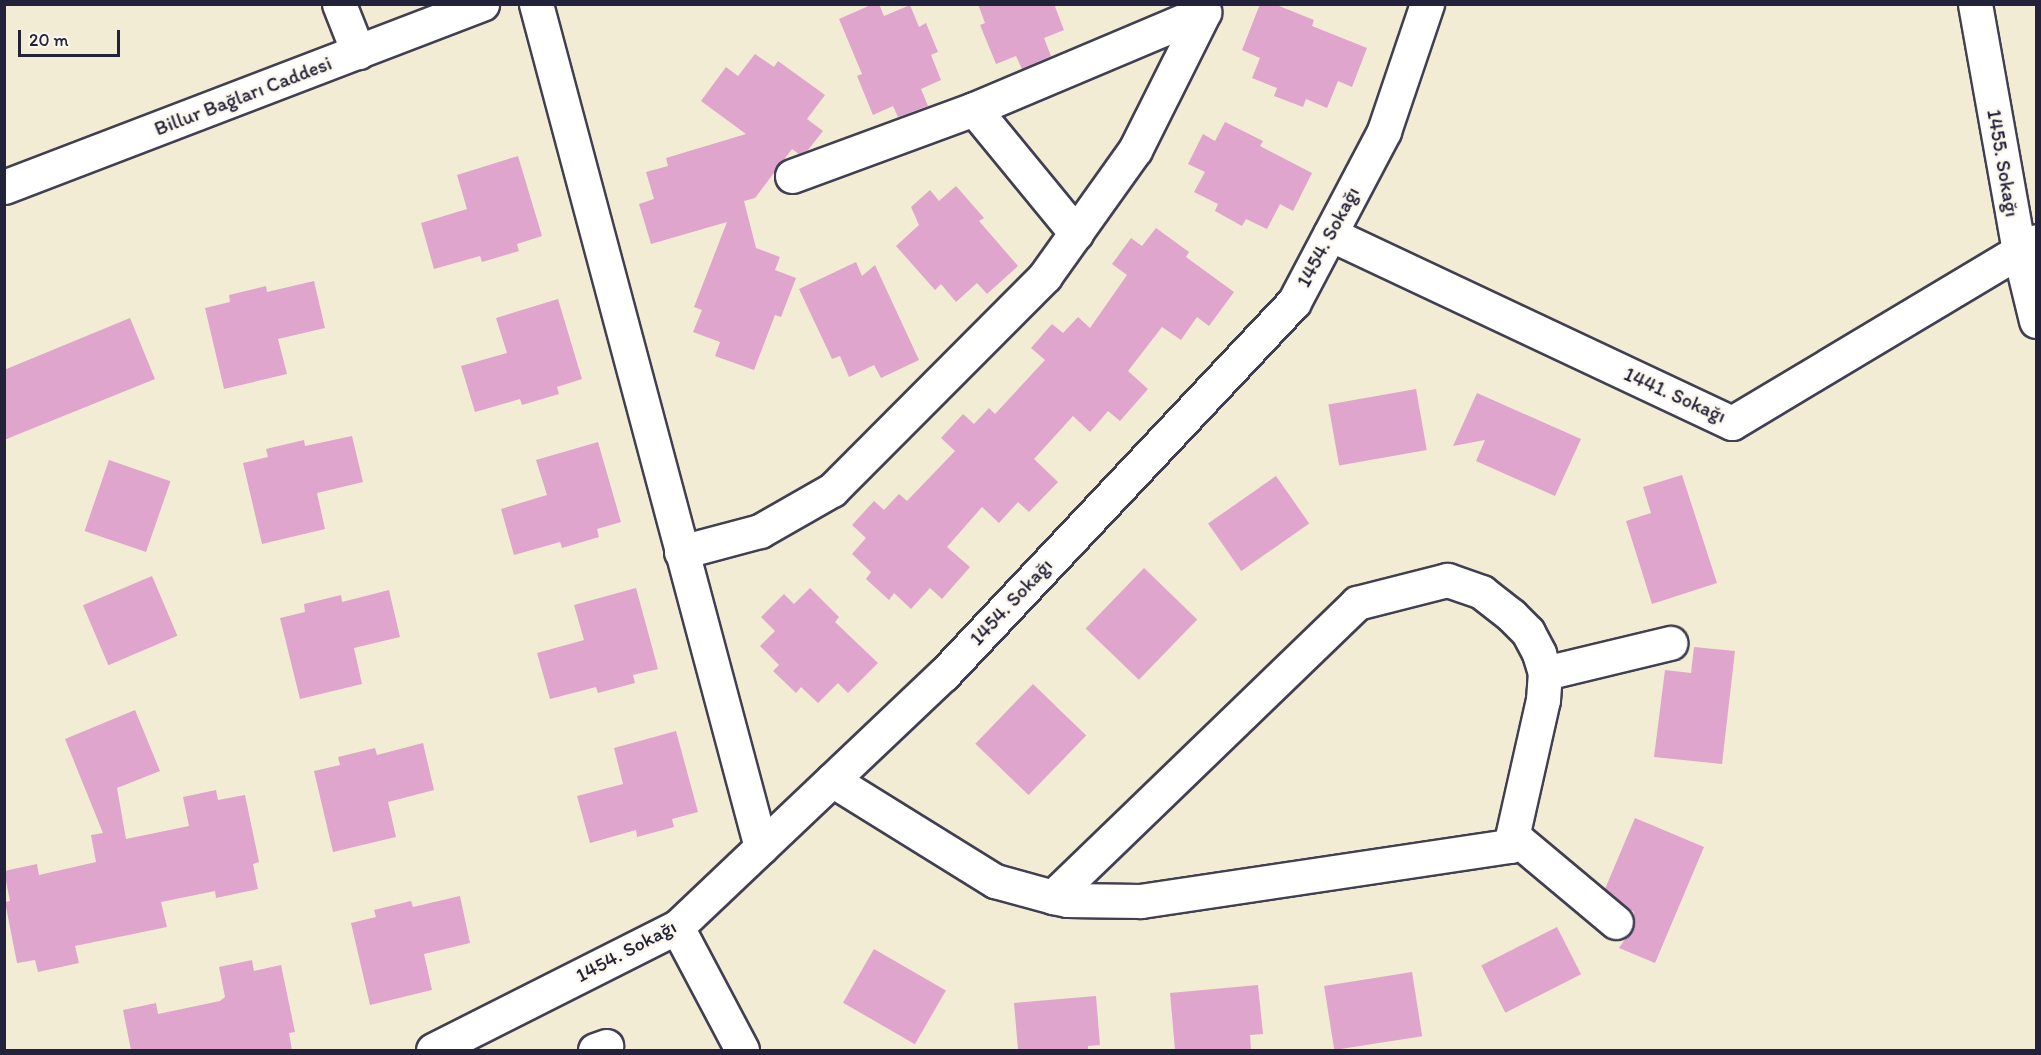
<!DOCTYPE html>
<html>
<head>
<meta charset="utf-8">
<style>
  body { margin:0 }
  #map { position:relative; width:2041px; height:1055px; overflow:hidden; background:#f3ecd5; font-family:Itim,sans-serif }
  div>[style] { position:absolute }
  .building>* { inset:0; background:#dfa5cc; transform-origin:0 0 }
  .roads { filter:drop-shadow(2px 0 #414052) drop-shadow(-2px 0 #414052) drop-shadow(0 2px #414052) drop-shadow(0 -2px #414052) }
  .minor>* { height:33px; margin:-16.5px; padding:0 16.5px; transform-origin:16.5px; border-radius:16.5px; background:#fff }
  span { translate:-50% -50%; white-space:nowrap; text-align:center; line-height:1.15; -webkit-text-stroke:5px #fbf7ec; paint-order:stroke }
  .street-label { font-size:20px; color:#22223b }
  .frame { position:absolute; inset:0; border:6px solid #22223b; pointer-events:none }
  .scale { position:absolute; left:18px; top:30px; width:102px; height:27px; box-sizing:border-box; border:3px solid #22223b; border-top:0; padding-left:8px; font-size:18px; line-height:21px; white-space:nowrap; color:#22223b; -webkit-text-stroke:4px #fbf7ec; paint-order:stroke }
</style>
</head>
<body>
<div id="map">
  <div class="building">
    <div style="clip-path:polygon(873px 4px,879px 4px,884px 16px,910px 5px,919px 27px,926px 23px,938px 52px,931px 55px,941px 80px,921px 89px,928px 106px,898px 117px,893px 106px,873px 115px,857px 76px,862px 74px,839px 19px)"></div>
    <div style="clip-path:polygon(978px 4px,1054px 4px,1064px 30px,1044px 38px,1051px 56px,1022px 69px,1016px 56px,996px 64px,980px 25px,985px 23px)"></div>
    <div style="clip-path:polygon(1260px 4px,1274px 4px,1314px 20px,1312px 26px,1367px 48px,1352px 87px,1338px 81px,1327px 108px,1306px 99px,1303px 107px,1274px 96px,1277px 88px,1252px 78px,1260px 58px,1242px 50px)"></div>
    <div style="clip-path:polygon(755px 54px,774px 67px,778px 61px,825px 95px,807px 119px,823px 131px,808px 150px,799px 154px,792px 149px,755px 198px,744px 201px,756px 248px,780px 257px,775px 270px,796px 278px,781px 317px,775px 315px,754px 370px,715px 356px,720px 342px,693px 332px,702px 310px,694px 307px,727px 222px,651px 244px,639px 204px,654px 199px,646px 172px,668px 166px,666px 158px,746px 134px,701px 101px,726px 67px,738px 76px)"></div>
    <div style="clip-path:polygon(1225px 122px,1263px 141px,1260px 146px,1312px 173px,1293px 211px,1280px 204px,1267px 229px,1246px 219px,1242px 226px,1215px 211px,1218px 204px,1194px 192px,1205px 172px,1188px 164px,1203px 134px,1215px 141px)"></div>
    <div style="clip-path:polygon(518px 156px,542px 236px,517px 244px,519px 251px,482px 262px,480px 256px,434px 269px,421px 223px,467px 209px,457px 175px)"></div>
    <div style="clip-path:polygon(956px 186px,984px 218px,979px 221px,1018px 266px,987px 294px,977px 283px,956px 302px,941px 284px,935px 290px,896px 246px,919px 225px,911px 207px,930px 190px,939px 201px)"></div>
    <div style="clip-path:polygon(1156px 228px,1189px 252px,1186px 257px,1234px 292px,1209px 326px,1197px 317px,1181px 340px,1162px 327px,1128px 371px,1148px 389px,1120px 421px,1108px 411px,1090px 432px,1073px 416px,1034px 459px,1058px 482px,1029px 512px,1018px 502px,999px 523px,982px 507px,947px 547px,970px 567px,942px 599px,930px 588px,911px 609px,894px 593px,889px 600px,866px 579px,871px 572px,852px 554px,866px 538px,852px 525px,874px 501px,884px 510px,899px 494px,907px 501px,955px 451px,941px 438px,963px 414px,974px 424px,989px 408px,995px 414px,1045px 360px,1031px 348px,1052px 324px,1063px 333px,1078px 317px,1090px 328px,1127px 275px,1112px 264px,1131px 238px,1142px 246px)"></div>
    <div style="clip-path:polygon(856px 262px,862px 276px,875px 265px,919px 360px,881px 378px,874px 365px,849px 377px,840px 356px,832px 359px,799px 289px)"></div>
    <div style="clip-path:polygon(314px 281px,325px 328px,278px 339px,287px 374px,224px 389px,205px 308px,230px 302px,229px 295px,266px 286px,267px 292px)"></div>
    <div style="clip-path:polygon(558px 299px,582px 379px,557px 387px,559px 394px,522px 405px,520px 399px,475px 412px,461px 366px,507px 353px,496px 318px)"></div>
    <div style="clip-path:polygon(130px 318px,155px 379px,4px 440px,4px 370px)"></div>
    <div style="left:1416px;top:389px;width:62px;height:89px;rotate:80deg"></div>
    <div style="clip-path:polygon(1477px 393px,1581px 439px,1555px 496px,1476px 461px,1485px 440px,1453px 446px)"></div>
    <div style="clip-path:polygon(352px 436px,363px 482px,317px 493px,325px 529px,262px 544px,243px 463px,268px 457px,266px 449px,304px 440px,305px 446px)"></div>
    <div style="clip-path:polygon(598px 442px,621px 522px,597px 529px,599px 537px,562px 548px,560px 542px,514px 555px,501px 509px,547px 495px,536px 460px)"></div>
    <div style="left:109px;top:460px;width:65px;height:75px;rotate:19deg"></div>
    <div style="clip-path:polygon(1682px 475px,1717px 583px,1652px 604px,1626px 521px,1651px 513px,1643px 487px)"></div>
    <div style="left:1276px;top:476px;width:58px;height:83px;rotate:55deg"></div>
    <div style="left:1144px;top:568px;width:74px;height:84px;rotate:44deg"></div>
    <div style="left:152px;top:576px;width:65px;height:75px;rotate:67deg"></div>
    <div style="clip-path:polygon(636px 588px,658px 669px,633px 675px,635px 683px,598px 693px,596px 687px,550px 699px,537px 653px,584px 640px,574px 605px)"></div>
    <div style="clip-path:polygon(810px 588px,839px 617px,835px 622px,878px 663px,848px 693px,838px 683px,818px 703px,801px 687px,796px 693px,773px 671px,779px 665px,760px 646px,775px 631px,761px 617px,784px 594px,794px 604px)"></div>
    <div style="clip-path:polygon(389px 590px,400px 637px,354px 648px,362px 684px,300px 699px,280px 618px,305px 612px,304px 604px,341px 595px,342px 602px)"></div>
    <div style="clip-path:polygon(1694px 647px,1735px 651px,1722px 764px,1654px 757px,1665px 670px,1691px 673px)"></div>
    <div style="left:1033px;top:684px;width:74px;height:83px;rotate:44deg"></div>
    <div style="clip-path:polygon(135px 710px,160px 771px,117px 788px,126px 839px,189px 826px,183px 797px,216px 790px,218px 800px,245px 795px,259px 862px,253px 864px,258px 889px,216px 898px,215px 891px,161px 902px,167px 927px,75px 946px,79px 963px,38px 972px,35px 960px,17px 963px,5px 902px,10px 901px,4px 871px,37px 864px,39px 875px,96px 862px,91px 835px,103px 833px,65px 739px)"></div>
    <div style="clip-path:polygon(676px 731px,698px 812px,672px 819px,674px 827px,637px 837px,636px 830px,590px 843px,577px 796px,623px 784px,614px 748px)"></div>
    <div style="clip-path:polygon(423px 743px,434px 790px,388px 802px,396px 837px,333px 852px,314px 771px,340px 765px,338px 757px,375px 748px,377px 755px)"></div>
    <div style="clip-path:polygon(1635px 818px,1704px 847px,1655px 963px,1619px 948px,1634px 926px,1634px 912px,1605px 889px)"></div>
    <div style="clip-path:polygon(460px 896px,470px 943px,424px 954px,432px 990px,370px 1005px,351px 923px,376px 917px,374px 910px,411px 901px,413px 907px)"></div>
    <div style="left:1557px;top:927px;width:53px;height:85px;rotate:63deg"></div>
    <div style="left:874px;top:949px;width:83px;height:62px;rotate:30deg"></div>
    <div style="clip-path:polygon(252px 960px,254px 971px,281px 965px,295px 1032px,289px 1033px,292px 1050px,131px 1050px,123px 1010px,156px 1003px,158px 1014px,220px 1001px,225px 997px,219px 967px)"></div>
    <div style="left:1412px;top:972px;width:65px;height:89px;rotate:81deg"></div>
    <div style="clip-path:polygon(1258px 985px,1263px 1034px,1250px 1035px,1251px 1050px,1175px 1050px,1170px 993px)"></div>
    <div style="clip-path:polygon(1096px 996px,1100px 1045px,1088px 1046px,1088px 1050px,1018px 1050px,1014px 1003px)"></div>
  </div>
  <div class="roads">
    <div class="minor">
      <div style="left:339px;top:4px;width:52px;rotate:68.4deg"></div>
      <div style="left:536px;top:4px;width:873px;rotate:75.06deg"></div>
      <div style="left:1975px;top:4px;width:251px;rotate:79.9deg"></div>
      <div style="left:2019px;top:251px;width:72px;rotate:76.3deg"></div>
      <div style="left:974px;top:109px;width:161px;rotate:50.6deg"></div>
      <div style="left:792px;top:176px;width:194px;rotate:-20.2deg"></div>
      <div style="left:974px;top:109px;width:250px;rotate:-22.9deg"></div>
      <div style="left:4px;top:187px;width:512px;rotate:-20.95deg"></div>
      <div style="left:1330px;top:234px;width:444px;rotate:25.2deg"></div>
      <div style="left:1732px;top:423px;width:354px;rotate:-30.9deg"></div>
      <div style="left:681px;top:552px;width:82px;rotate:-14.9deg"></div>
      <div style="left:760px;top:531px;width:83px;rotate:-29.7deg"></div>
      <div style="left:832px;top:490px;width:302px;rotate:-45.1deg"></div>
      <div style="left:1045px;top:276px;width:155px;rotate:-54.5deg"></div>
      <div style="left:1135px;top:150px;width:154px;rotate:-63.4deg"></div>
      <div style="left:1545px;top:673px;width:129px;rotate:-13.5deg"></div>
      <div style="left:832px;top:780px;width:192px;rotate:31.8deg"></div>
      <div style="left:995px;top:881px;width:60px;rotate:15.4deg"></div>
      <div style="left:1053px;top:897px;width:14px;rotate:12deg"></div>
      <div style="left:1067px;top:900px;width:74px;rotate:0.8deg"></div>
      <div style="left:1141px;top:901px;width:373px;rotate:-8.5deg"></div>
      <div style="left:1510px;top:846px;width:150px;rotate:-77.3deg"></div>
      <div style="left:1543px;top:700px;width:27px;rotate:-86deg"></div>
      <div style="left:1545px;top:673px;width:21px;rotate:-107deg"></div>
      <div style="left:1539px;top:653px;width:24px;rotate:-118deg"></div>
      <div style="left:1528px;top:632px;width:24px;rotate:-135deg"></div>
      <div style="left:1511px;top:615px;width:37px;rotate:-142deg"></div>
      <div style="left:1482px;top:592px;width:37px;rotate:-161deg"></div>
      <div style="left:1447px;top:580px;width:93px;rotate:165.7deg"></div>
      <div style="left:1357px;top:603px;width:423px;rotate:136deg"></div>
      <div style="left:1513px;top:836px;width:134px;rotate:39.9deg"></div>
      <div style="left:677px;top:927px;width:139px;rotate:62.1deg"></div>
      <div style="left:433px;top:1050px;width:273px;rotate:-26.8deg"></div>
      <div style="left:677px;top:927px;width:366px;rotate:-43.5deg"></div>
      <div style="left:943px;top:675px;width:512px;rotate:-46.74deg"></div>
      <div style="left:1294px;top:302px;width:193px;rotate:-62.2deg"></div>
      <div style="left:1384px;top:131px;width:134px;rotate:-71.3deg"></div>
      <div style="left:595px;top:1050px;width:12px;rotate:-20deg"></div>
    </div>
  </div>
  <div class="street-label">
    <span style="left:243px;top:96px;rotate:-21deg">Billur Bağları Caddesi</span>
    <span style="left:2003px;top:163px;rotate:80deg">1455. Sokağı</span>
    <span style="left:1328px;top:237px;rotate:-62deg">1454. Sokağı</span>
    <span style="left:1675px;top:395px;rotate:24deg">1441. Sokağı</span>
    <span style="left:1011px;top:602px;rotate:-47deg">1454. Sokağı</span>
    <span style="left:626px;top:951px;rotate:-28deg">1454. Sokağı</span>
  </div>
  <div class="frame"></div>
  <div class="scale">20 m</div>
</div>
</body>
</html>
